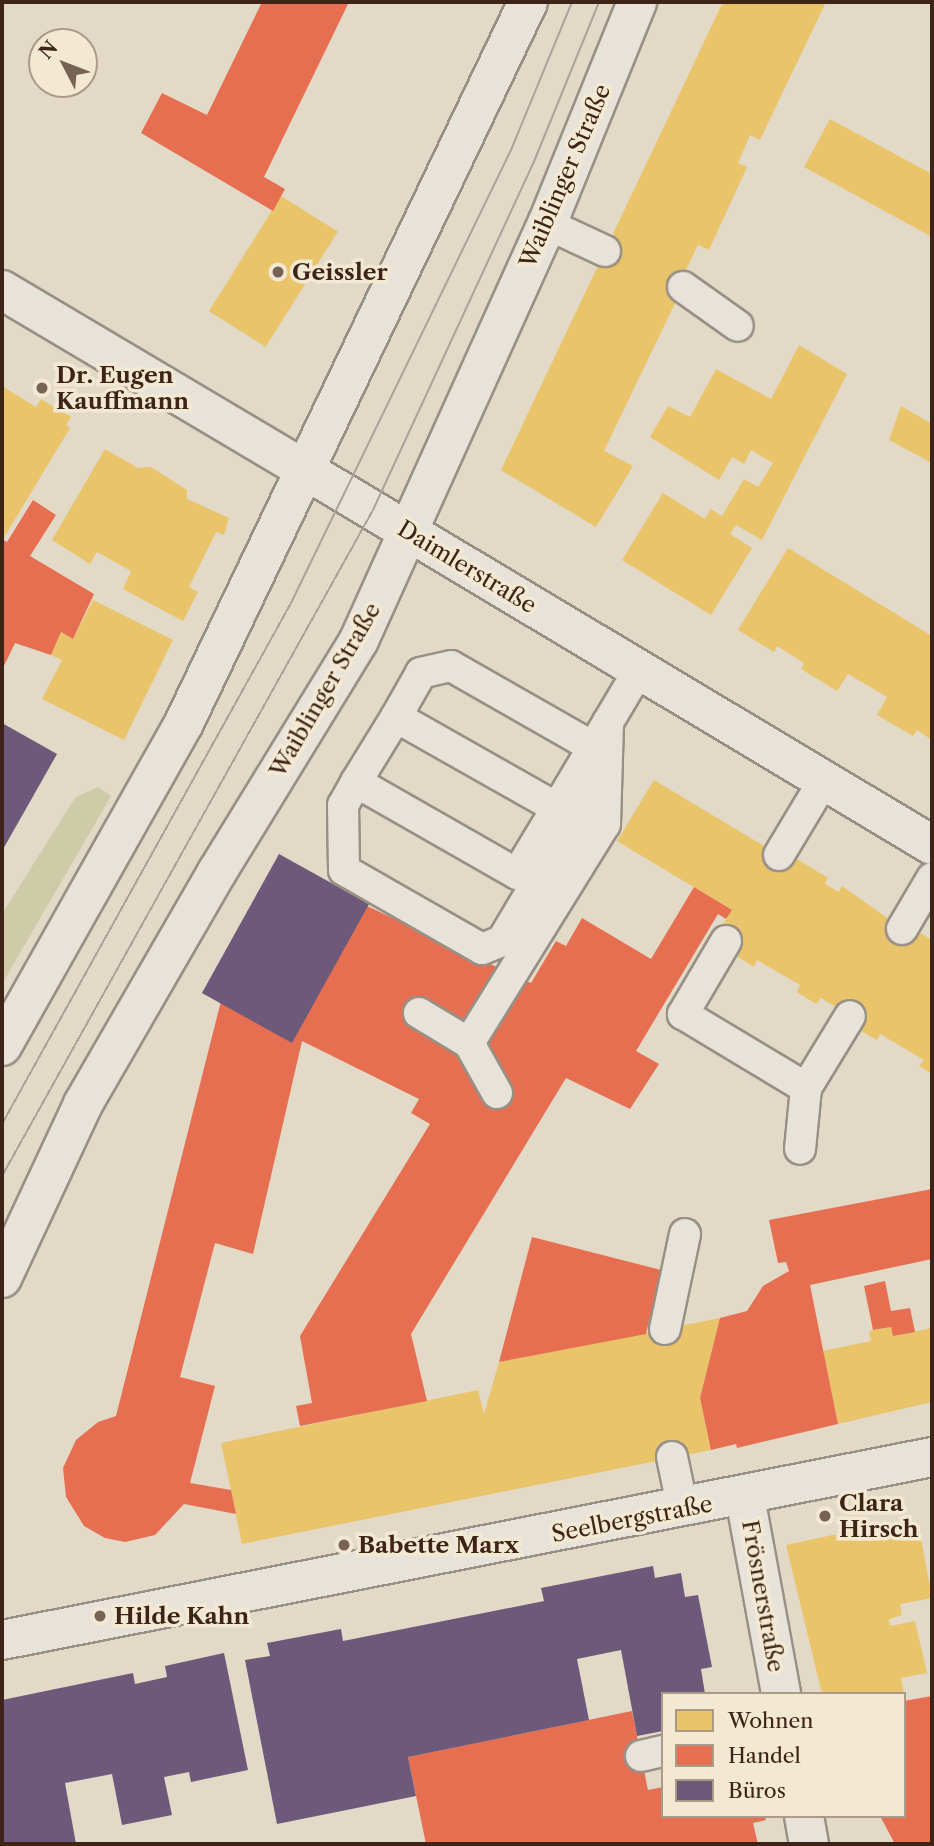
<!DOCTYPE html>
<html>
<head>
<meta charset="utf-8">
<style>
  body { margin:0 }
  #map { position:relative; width:934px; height:1846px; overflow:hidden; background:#e2d9c7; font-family:"Libre Caslon Text",serif }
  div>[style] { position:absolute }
  .green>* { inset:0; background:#cdcba8 }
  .homes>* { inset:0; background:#e9c46a; transform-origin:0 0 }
  .shops>* { inset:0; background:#e76f51 }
  .offices>* { inset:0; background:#6d597a; transform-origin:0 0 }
  .roads { filter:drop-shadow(2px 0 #989084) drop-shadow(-2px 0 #989084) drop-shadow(0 2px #989084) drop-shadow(0 -2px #989084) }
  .lane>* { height:30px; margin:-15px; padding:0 15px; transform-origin:15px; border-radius:15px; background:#e8e3da }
  .street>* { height:38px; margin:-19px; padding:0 19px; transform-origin:19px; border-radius:19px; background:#e8e3da }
  .secondary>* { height:38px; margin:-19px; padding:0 19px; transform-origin:19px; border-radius:19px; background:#e8e3da }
  .tram>* { height:2px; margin:-1px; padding:0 1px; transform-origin:1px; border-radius:1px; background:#a9a39b }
  .dots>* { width:19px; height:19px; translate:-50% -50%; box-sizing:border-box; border:4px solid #f3e9d3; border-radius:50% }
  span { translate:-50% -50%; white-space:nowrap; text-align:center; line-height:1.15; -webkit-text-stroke:7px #f3e9d3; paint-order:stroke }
  .street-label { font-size:23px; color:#3e2416 }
  .poi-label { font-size:23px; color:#3e2416; font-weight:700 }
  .left { translate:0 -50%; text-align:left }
  .frame { position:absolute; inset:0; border:4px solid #3e2416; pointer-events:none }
  .legend { position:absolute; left:661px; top:1692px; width:245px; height:126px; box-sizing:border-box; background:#f3e9d3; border:2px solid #ab9a87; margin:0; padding:9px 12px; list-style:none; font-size:21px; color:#3e2416 }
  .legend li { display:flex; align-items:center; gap:14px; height:35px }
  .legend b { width:35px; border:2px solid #ab9a87 }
  .north { position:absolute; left:28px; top:28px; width:70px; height:70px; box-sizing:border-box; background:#f3e9d3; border:2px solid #ab9a87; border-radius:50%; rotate:312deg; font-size:19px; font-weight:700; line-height:28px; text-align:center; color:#3e2416 }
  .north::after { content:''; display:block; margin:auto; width:24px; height:32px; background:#776354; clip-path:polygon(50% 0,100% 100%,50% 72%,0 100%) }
</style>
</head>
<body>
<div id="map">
  <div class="green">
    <div style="clip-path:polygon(98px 787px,111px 796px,2px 984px,2px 914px,75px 798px)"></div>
  </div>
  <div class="homes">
    <div style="clip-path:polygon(723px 2px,826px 2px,760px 140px,750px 135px,738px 163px,747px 167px,709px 250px,698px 245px,685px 272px,689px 274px,604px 451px,633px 466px,596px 527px,501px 470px)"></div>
    <div style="clip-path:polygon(830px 119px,932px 174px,932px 237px,804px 167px)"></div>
    <div style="left:281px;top:196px;width:67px;height:136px;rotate:32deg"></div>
    <div style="clip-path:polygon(799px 345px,847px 374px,762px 540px,736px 525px,730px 534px,752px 548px,711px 615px,622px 560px,663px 493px,705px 519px,711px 509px,722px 516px,744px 479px,758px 487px,773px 463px,751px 450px,744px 464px,732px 457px,719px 480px,650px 437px,668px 406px,690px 417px,716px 369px,771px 399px)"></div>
    <div style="clip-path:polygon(2px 386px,36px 407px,41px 399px,71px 417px,66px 425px,70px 428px,2px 541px)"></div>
    <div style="clip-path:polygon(901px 406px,932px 424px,932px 463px,889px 440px)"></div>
    <div style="clip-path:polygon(105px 449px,138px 468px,151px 467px,187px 490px,187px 499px,229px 518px,224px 535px,216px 532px,189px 587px,198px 592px,183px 621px,123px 589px,131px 571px,97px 552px,90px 564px,52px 540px)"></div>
    <div style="clip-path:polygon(788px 548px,932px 636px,932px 740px,917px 730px,913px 736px,877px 715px,887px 697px,848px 674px,837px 691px,801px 669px,804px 663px,777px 646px,774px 652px,738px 630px)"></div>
    <div style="clip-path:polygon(93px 600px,173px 640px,124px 740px,42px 699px,62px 660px,51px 655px,61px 632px,73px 639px)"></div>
    <div style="clip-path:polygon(654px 780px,789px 861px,792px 856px,828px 878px,825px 884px,839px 892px,842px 886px,913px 936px,915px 930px,932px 940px,932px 1074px,919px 1066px,924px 1060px,880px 1034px,877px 1040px,856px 1028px,859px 1021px,821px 998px,816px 1004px,797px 992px,800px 985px,757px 960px,754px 967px,733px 954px,716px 935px,732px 910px,617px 841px)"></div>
    <div style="clip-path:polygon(720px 1318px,700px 1398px,711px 1450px,242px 1544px,221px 1443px,478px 1390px,484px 1414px,499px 1362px)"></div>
    <div style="clip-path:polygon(891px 1327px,893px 1336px,932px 1328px,932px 1402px,838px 1424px,823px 1351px,871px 1341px,869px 1331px)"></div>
    <div style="clip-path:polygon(918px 1522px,932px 1598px,900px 1604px,902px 1615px,889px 1619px,890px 1626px,915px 1621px,927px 1673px,901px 1678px,904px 1694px,822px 1694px,786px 1545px,870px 1527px,871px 1532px)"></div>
  </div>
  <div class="shops">
    <div style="clip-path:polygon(262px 2px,349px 2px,264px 177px,285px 189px,273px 211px,141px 133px,162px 93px,207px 115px)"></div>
    <div style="clip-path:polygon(33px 500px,56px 515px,30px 556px,94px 594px,73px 639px,61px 632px,51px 655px,15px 643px,2px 670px,2px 539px,7px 542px)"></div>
    <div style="clip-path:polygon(694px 887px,732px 910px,726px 919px,718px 914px,636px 1051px,659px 1064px,630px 1109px,566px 1078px,411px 1334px,427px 1401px,300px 1426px,296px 1406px,312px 1403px,300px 1336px,430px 1124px,411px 1113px,419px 1099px,302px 1041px,253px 1254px,215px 1243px,180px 1377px,215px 1386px,190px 1483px,231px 1490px,236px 1514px,184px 1504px,155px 1535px,125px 1542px,105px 1538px,84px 1526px,66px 1497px,63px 1468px,76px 1440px,98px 1422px,116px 1416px,221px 1001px,293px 1037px,367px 906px,531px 983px,556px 941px,566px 946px,582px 918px,651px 959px)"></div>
    <div style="clip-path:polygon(932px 1189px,932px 1259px,810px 1285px,838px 1424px,737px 1448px,736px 1444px,711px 1450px,700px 1398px,720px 1318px,747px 1311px,763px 1286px,789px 1271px,786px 1262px,778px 1263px,769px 1220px)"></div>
    <div style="clip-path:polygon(532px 1237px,661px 1270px,646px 1334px,499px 1362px)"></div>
    <div style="clip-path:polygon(885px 1281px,891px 1311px,910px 1308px,915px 1332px,893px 1336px,891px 1327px,873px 1330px,864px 1286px)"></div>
    <div style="clip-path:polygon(932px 1696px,932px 1844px,895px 1844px,880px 1816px,904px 1816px,904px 1701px)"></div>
    <div style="clip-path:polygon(632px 1711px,648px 1790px,663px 1787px,663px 1816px,765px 1816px,766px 1820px,753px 1823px,758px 1844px,426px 1844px,408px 1757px)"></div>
  </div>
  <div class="offices">
    <div style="clip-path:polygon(2px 723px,57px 754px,2px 851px)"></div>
    <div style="left:279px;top:854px;width:103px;height:159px;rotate:29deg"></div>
    <div style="clip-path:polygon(653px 1566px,655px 1578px,681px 1573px,685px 1597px,698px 1595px,712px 1667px,701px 1669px,705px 1694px,663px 1694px,663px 1731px,637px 1736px,621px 1650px,577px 1659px,589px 1720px,408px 1757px,416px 1796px,277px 1824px,245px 1660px,270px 1656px,267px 1643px,341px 1629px,343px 1641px,544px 1601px,541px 1588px)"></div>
    <div style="clip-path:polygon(224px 1653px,248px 1770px,191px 1782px,189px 1772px,164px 1777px,172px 1815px,122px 1825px,112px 1774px,65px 1783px,76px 1844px,2px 1844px,2px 1700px,133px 1673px,135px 1684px,167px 1677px,165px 1666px)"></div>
  </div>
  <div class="roads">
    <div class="lane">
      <div style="left:547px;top:224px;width:64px;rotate:25deg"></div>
      <div style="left:683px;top:287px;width:67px;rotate:35.3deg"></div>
      <div style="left:356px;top:782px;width:185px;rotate:29.7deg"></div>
      <div style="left:517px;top:874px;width:77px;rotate:-58.8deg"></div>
      <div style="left:557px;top:808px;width:185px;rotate:-150.5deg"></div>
      <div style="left:396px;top:717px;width:76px;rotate:121.6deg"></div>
      <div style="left:356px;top:782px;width:26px;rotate:119deg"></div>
      <div style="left:343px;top:805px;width:65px;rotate:89.1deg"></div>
      <div style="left:344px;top:870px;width:159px;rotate:29.8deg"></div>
      <div style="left:482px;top:949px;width:22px;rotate:-22deg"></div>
      <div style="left:502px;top:941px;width:184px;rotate:-59.3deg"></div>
      <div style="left:596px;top:783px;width:36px;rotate:-95deg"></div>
      <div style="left:593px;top:747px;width:163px;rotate:-150.3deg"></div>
      <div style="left:451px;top:666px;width:31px;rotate:167deg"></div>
      <div style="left:421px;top:673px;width:51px;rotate:119.6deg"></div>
      <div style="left:557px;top:808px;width:161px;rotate:-59.3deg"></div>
      <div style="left:779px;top:855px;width:87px;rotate:-59deg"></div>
      <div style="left:902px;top:929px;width:59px;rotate:-59.5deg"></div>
      <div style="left:726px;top:941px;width:85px;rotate:120.5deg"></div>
      <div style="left:683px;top:1014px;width:144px;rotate:31deg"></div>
      <div style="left:806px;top:1088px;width:61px;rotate:95.6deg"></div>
      <div style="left:419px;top:1013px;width:58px;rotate:31deg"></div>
      <div style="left:806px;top:1088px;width:84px;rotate:-58.6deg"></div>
      <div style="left:497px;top:1093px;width:57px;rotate:-119.2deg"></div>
      <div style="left:469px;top:1043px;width:258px;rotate:-58.2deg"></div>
      <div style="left:605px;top:824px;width:102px;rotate:-88.3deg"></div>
      <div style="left:665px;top:1329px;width:97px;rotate:-78.1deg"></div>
      <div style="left:672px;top:1457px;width:53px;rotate:78.1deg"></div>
      <div style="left:641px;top:1756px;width:23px;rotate:-13deg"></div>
    </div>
    <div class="street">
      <div style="left:2px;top:290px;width:355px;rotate:30.7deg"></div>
      <div style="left:745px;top:1497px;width:200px;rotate:79.6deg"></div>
      <div style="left:2px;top:1640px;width:948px;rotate:-11.13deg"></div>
      <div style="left:804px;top:1816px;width:28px;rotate:80deg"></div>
    </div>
    <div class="secondary">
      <div style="left:307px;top:471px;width:728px;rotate:30.9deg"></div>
      <div style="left:2px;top:1046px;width:371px;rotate:-60.6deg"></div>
      <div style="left:184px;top:723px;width:799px;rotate:-64.49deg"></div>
      <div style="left:2px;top:1278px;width:192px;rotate:-65deg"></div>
      <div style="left:83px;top:1104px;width:268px;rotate:-60deg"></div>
      <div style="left:217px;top:872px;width:272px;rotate:-58.5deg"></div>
      <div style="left:359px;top:640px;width:457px;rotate:-65.7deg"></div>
      <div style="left:547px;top:224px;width:240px;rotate:-67.9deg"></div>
    </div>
  </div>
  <div class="tram">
    <div style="left:2px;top:1124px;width:596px;rotate:-60.98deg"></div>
    <div style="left:291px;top:603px;width:504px;rotate:-64.1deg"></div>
    <div style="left:511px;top:150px;width:160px;rotate:-67.6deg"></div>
    <div style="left:2px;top:1176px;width:762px;rotate:-60.88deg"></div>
    <div style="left:373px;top:510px;width:381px;rotate:-65.2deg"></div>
    <div style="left:533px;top:164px;width:175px;rotate:-67.8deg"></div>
  </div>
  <div class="dots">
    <div style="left:278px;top:272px;background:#776354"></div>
    <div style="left:42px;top:388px;background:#776354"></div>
    <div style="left:825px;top:1516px;background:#776354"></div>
    <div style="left:344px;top:1545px;background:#776354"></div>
    <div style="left:100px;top:1616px;background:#776354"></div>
  </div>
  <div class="street-label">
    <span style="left:565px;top:176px;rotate:-67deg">Waiblinger Straße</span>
    <span style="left:467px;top:567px;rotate:31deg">Daimlerstraße</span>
    <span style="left:325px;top:690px;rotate:-60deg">Waiblinger Straße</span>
    <span style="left:632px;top:1519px;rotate:-11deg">Seelbergstraße</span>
    <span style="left:763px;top:1596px;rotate:80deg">Frösnerstraße</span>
  </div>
  <div class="poi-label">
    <span class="left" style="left:292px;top:272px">Geissler</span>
    <span class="left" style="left:56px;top:388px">Dr. Eugen<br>Kauffmann</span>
    <span class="left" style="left:839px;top:1516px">Clara<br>Hirsch</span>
    <span class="left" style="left:358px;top:1545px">Babette Marx</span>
    <span class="left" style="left:114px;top:1616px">Hilde Kahn</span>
  </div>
  <div class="frame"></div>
  <ul class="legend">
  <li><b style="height:19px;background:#e9c46a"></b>Wohnen</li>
  <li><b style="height:19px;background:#e76f51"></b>Handel</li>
  <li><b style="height:19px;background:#6d597a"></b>Büros</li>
  </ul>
  <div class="north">N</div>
</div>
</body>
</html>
